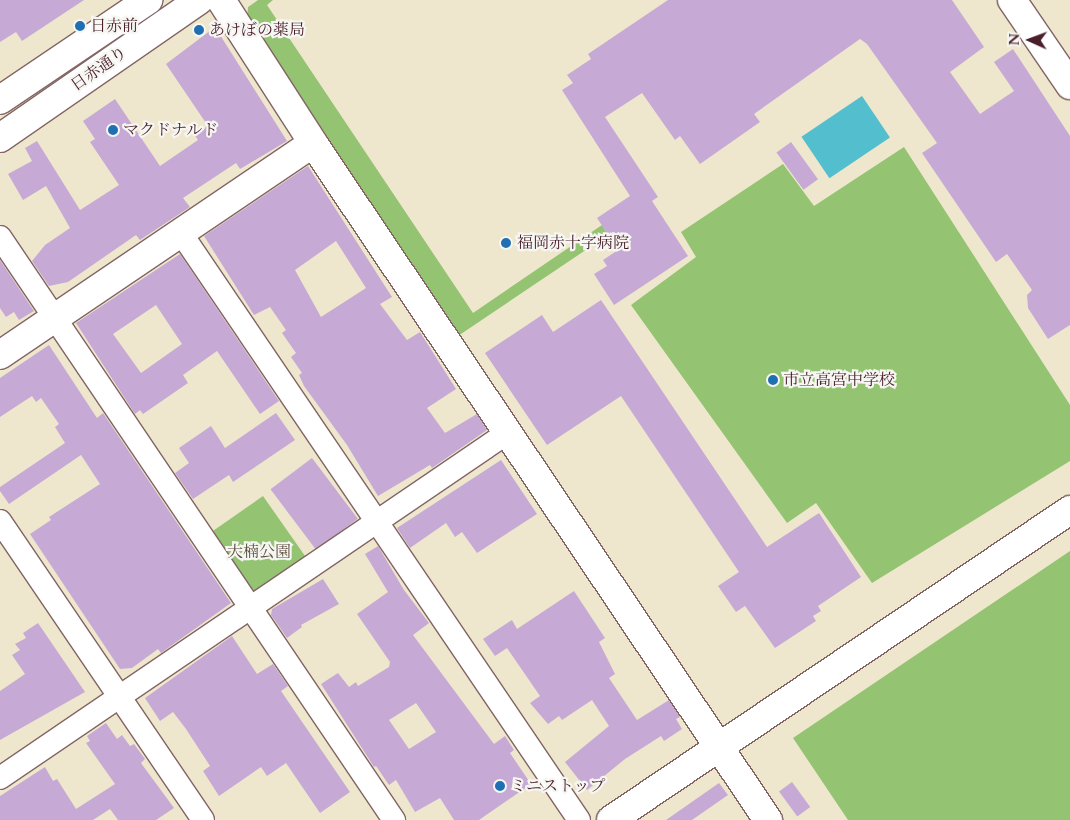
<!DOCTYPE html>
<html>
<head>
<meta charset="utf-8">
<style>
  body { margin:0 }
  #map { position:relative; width:1070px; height:820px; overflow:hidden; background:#eee7cd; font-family:Cardo,"Noto Serif JP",serif }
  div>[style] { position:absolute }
  .green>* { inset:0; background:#94c372; transform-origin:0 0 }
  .water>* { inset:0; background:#53bece; transform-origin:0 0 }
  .building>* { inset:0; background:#c6aad5; transform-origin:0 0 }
  .roads { filter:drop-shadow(1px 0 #836564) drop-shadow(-1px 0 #836564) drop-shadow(0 1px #836564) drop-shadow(0 -1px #836564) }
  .street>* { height:22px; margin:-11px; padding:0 11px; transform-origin:11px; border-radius:11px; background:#fff }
  .secondary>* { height:28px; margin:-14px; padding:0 14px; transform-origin:14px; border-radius:14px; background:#fff }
  .dots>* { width:14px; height:14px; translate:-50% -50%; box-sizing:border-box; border:2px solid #f6f6f2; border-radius:50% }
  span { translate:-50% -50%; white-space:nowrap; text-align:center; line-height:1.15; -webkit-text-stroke:4.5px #f6f6f2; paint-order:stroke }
  .poi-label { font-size:16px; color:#4a1f2b }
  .left { translate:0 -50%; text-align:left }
  .street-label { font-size:16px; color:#4a1f2b }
  .park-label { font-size:16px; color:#605040 }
  .north { position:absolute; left:1005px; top:15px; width:50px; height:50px; -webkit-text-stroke:4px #f6f6f2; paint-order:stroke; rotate:272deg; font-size:14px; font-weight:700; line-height:20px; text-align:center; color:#4a1f2b }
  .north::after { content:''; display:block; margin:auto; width:18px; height:22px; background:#4a1f2b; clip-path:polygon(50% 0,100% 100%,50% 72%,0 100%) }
</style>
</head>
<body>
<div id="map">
  <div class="green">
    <div style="clip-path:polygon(258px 0,273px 0,267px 5px,473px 313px,602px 225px,608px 235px,455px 338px,247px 21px,248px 7px)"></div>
    <div style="clip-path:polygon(904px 147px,1070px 405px,1070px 461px,872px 583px,816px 503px,787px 523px,631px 305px,696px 257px,681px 232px,783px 164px,814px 206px)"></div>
    <div style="left:263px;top:496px;width:81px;height:69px;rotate:55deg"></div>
    <div style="clip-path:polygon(1070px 551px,1070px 820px,848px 820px,793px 738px)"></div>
  </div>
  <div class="water">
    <div style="left:862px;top:96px;width:50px;height:73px;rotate:56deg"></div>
  </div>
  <div class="building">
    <div style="clip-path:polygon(0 0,84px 0,22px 41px,16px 32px,0 42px)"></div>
    <div style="clip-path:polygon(668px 0,952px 0,984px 47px,950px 72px,980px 114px,1014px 91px,994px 62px,1013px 49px,1070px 136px,1070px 325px,1048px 339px,1028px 308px,1027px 295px,1032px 290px,1007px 254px,996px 262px,922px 153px,937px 143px,867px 44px,860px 39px,754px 114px,760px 122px,700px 164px,680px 136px,675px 140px,642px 93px,605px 117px,658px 197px,652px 201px,688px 256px,614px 305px,594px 274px,607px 266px,603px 260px,618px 250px,597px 218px,630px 196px,562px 90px,573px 83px,567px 75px,591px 59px,588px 54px)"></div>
    <div style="clip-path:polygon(215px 27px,287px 141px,240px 169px,236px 163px,183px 198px,190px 207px,140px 240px,136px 235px,68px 282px,49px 286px,32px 261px,45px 245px,70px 228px,46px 186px,23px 200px,8px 174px,32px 161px,25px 148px,37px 141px,80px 210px,119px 185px,90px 142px,95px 139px,83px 121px,115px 99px,160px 166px,198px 140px,194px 134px,208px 126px,166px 64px)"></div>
    <div style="left:791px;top:142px;width:46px;height:18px;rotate:54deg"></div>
    <div style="clip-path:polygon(evenodd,308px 166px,392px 297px,380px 304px,407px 340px,420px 332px,456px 389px,427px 408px,445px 433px,477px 414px,487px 430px,432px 468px,430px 465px,378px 496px,347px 445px,304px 386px,299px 375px,302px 373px,291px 357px,296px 353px,282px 333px,286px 330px,270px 307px,254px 315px,204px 236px,308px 166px,336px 241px,366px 288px,321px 317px,295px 270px,336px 241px)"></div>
    <div style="clip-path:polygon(evenodd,180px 254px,279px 401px,260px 414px,217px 351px,183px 375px,188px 383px,143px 414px,140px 410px,135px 414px,76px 323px,180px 254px,156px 305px,182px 344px,141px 373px,113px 334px,156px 305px)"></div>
    <div style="clip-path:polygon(0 260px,34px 311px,19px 320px,14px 312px,6px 317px,0 308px)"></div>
    <div style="clip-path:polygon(601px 300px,767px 547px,819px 513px,861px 577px,818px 606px,821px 611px,813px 616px,816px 621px,775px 648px,745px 606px,736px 612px,718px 586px,739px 572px,621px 396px,547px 445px,485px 353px,542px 315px,553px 332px)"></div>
    <div style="clip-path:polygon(49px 345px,97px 418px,103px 413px,231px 603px,161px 653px,158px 649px,132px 668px,120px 669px,30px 534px,51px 520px,49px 517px,100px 484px,81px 455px,9px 504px,0 491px,0 487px,65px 443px,55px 427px,59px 424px,41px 398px,36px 402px,32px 396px,0 417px,0 378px)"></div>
    <div style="clip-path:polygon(276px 413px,295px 440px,233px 482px,229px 475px,193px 499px,175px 473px,189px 463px,179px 448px,211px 426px,225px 448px)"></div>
    <div style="left:312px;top:458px;width:76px;height:52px;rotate:53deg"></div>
    <div style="clip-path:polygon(501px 460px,537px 514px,477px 553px,462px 532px,455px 537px,446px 523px,410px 548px,397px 528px)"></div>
    <div style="clip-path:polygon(evenodd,378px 546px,404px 590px,429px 623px,413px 635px,494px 744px,505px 736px,514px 750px,510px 753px,531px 784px,479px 820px,454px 820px,440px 798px,415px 812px,396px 780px,389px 785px,376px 766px,374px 767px,321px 684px,338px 673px,349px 687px,356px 682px,358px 686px,389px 667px,390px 662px,357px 614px,388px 592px,365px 554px,378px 546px,416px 703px,436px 732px,409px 749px,389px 720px,416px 703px)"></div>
    <div style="clip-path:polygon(323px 579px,339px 604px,301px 625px,302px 627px,287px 638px,271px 615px,272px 609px)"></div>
    <div style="clip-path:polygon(574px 591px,605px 638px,599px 642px,615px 674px,609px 678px,637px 720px,669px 700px,680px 717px,676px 719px,682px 729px,664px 741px,661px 736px,625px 759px,587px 790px,565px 762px,609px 726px,592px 700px,562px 720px,559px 716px,548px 724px,530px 703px,540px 696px,507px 648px,495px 656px,483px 639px,512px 620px,517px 629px)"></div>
    <div style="clip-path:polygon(38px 623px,85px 692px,0 740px,0 691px,25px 674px,12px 655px,20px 650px,15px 644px,26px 638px,23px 633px)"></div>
    <div style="clip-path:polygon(232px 636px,257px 674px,273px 664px,288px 686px,281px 691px,350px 792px,320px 813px,286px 763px,267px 776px,261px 767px,219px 796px,203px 771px,210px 766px,186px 729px,173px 712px,160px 721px,145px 698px)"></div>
    <div style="clip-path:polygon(106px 723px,117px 739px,122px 735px,130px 746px,134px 744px,145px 759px,141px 763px,174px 808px,156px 820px,118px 820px,110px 809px,93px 820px,0 820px,0 796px,45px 767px,53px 781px,57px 779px,76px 809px,115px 784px,86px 743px,90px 741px,87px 736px)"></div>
    <div style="left:792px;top:782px;width:31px;height:16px;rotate:54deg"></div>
    <div style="clip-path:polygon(719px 783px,728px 795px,692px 820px,666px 820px)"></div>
  </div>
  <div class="roads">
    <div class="street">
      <div style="left:181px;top:233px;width:709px;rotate:55.86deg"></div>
      <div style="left:0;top:237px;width:704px;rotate:55.95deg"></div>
      <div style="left:0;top:521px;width:361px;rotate:55.8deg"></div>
      <div style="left:0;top:778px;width:613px;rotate:-34.23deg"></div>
    </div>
    <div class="secondary">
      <div style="left:221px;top:0;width:170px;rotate:57.2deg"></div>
      <div style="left:313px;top:143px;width:816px;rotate:56.1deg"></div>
      <div style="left:1012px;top:0;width:103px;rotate:55.7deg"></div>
      <div style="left:0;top:100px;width:179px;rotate:-34deg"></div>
      <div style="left:0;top:138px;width:242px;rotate:-34.7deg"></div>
      <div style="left:0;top:355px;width:378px;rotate:-34.1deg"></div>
      <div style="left:611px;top:820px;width:554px;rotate:-34.03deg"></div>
    </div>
  </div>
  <div class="dots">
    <div style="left:80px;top:26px;background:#1f6fb2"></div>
    <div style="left:199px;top:30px;background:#1f6fb2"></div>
    <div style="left:113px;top:130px;background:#1f6fb2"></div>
    <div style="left:506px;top:243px;background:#1f6fb2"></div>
    <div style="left:773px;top:380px;background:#1f6fb2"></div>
    <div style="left:500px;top:786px;background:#1f6fb2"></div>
  </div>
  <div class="poi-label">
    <span class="left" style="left:90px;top:26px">日赤前</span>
    <span class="left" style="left:209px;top:30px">あけぼの薬局</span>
    <span class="left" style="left:123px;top:130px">マクドナルド</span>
    <span class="left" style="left:517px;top:243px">福岡赤十字病院</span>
    <span class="left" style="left:783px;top:380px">市立高宮中学校</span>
    <span class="left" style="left:510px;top:786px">ミニストップ</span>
  </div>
  <div class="street-label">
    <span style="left:99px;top:69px;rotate:-35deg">日赤通り</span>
  </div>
  <div class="park-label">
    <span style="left:259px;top:552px">大楠公園</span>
  </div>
  <div class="north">N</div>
</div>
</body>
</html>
